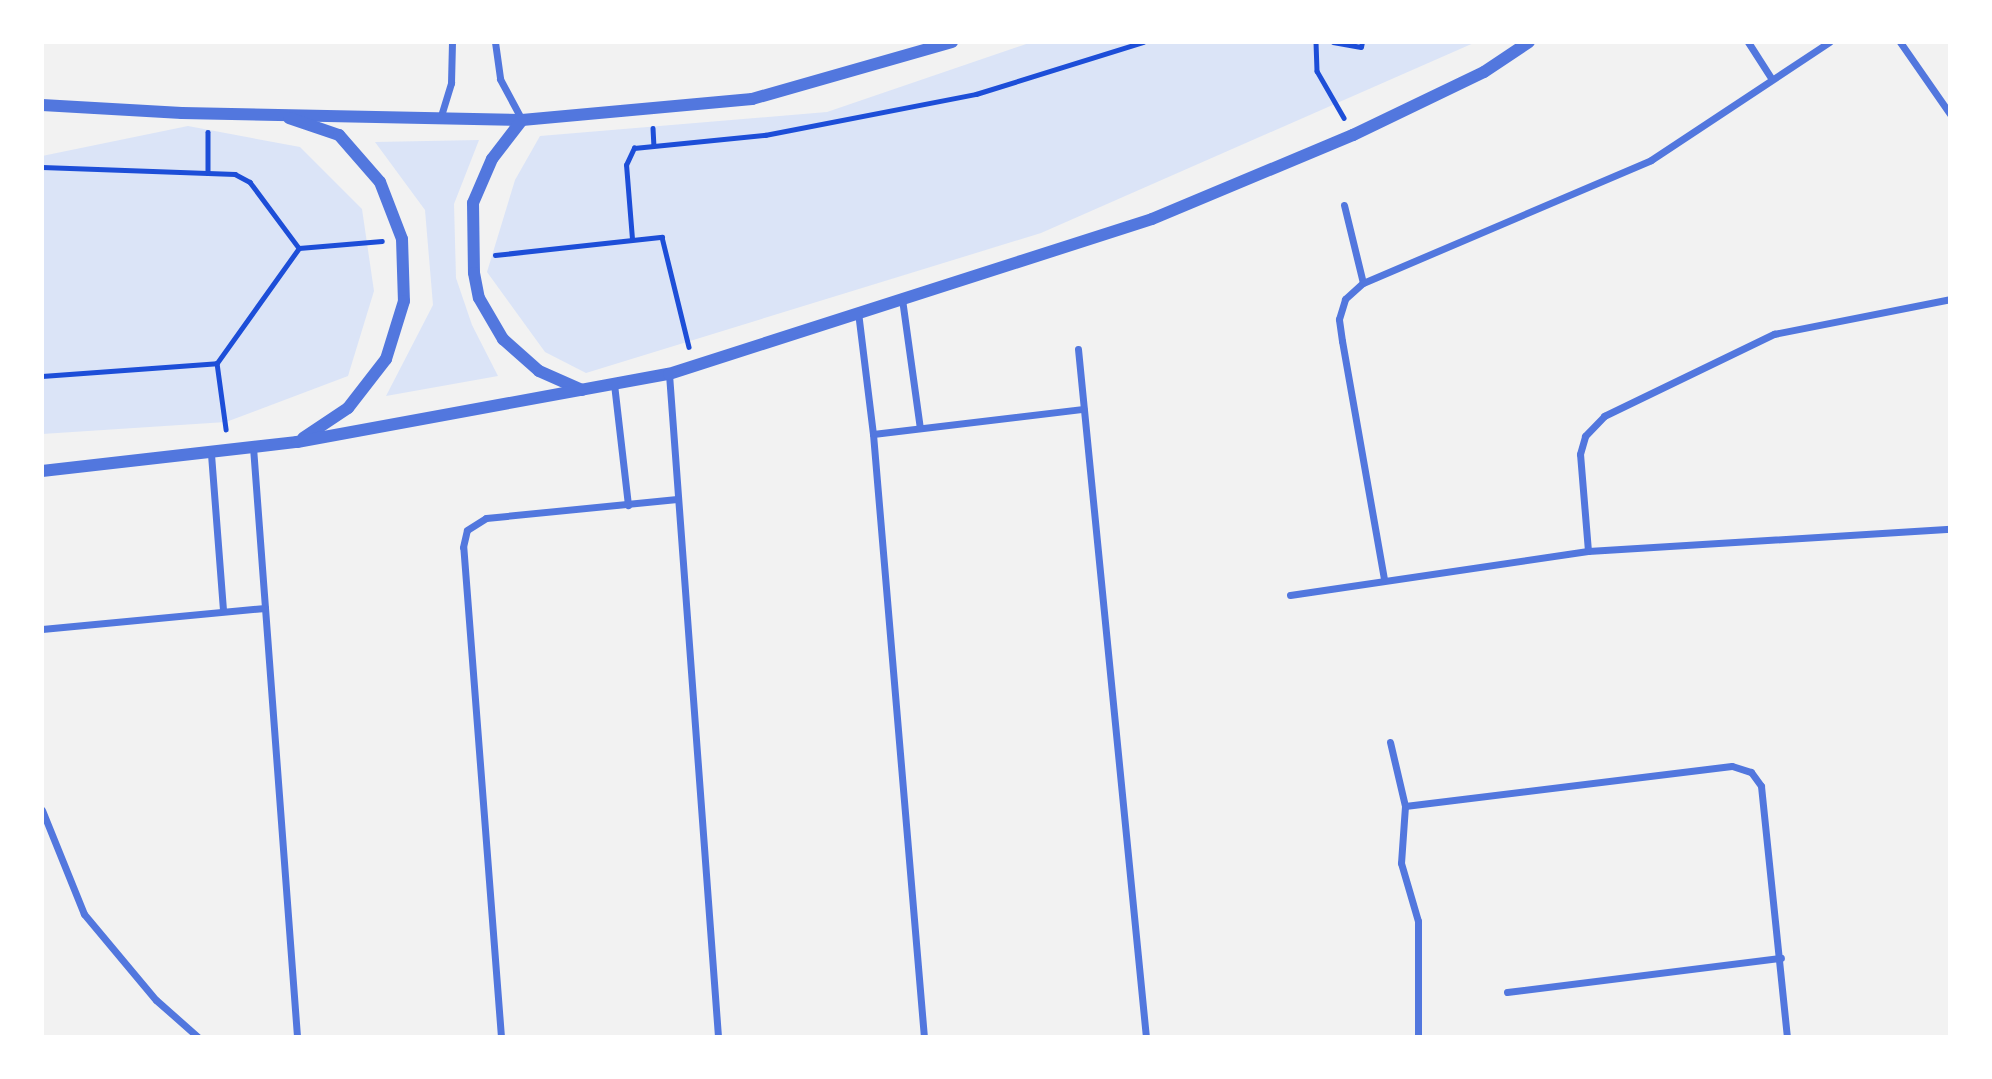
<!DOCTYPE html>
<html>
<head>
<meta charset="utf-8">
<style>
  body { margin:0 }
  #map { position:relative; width:1992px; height:1079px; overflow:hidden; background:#f2f2f2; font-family:"Libre Baskerville",serif }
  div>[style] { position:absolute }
  .green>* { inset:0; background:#dbe4f7 }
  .path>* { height:4.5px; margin:-2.25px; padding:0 2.25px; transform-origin:2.25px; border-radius:2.25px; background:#1d4ed8 }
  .minor>* { height:7px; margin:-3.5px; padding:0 3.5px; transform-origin:3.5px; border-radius:3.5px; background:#5277de }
  .tertiary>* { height:12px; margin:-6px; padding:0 6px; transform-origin:6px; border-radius:6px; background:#5277de }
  span { translate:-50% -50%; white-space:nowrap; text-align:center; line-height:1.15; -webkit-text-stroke:7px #fff; paint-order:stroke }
  .frame { position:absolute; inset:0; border:44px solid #fff; pointer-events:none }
</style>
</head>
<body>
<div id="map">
  <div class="green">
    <div style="clip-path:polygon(1032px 42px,1476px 42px,1041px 233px,586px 373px,545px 352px,487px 272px,515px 180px,540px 136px,827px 112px)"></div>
    <div style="clip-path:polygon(188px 126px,300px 147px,362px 209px,374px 291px,348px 376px,226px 422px,42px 434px,42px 156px)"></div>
    <div style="clip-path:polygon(479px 140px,454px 204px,456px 278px,472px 325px,498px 376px,386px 396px,433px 305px,425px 210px,375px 142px)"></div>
  </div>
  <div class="path">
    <div style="left:1316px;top:42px;width:29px;rotate:88deg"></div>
    <div style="left:1317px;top:71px;width:54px;rotate:60.1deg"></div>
    <div style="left:1333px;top:42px;width:28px;rotate:10deg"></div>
    <div style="left:1361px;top:47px;width:5px;rotate:-79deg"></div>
    <div style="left:653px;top:128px;width:17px;rotate:87deg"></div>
    <div style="left:208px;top:132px;width:41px;rotate:90deg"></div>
    <div style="left:42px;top:167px;width:193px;rotate:2.1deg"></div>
    <div style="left:235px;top:174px;width:17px;rotate:28deg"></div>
    <div style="left:250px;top:182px;width:82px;rotate:53.4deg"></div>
    <div style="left:632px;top:239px;width:74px;rotate:-94.6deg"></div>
    <div style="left:626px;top:165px;width:19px;rotate:-65deg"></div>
    <div style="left:634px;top:148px;width:132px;rotate:-5.7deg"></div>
    <div style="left:765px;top:135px;width:215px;rotate:-11deg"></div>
    <div style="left:976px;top:94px;width:175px;rotate:-17.3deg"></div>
    <div style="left:299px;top:248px;width:83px;rotate:-4.8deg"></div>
    <div style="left:495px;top:255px;width:168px;rotate:-6.2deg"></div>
    <div style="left:662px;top:237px;width:113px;rotate:76.2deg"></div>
    <div style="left:217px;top:363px;width:67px;rotate:82.2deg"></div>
    <div style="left:42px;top:376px;width:175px;rotate:-4.2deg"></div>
    <div style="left:217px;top:363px;width:141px;rotate:-54.5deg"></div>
  </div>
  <div class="minor">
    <div style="left:495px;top:42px;width:37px;rotate:82deg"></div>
    <div style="left:500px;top:79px;width:47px;rotate:61.8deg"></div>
    <div style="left:1748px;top:42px;width:43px;rotate:57.4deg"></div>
    <div style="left:1900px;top:42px;width:88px;rotate:55.2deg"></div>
    <div style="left:440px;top:119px;width:38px;rotate:-73deg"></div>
    <div style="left:451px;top:83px;width:41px;rotate:-88.6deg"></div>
    <div style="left:1344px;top:205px;width:80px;rotate:76.3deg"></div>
    <div style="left:902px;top:299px;width:130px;rotate:82.1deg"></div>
    <div style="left:858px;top:312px;width:123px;rotate:83deg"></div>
    <div style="left:873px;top:434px;width:605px;rotate:85.17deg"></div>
    <div style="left:1078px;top:349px;width:691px;rotate:84.36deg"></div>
    <div style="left:669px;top:374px;width:665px;rotate:85.77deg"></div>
    <div style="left:614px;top:384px;width:122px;rotate:83.4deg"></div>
    <div style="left:873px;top:434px;width:212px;rotate:-6.8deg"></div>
    <div style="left:253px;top:447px;width:592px;rotate:85.73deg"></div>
    <div style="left:211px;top:454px;width:157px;rotate:85.6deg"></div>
    <div style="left:1588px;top:551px;width:97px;rotate:-94.7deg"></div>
    <div style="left:1580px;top:454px;width:19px;rotate:-74deg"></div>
    <div style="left:1585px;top:436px;width:28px;rotate:-46deg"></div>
    <div style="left:1604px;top:416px;width:189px;rotate:-25.8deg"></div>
    <div style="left:1774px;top:334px;width:179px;rotate:-11.2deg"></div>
    <div style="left:1384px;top:579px;width:242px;rotate:-100deg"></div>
    <div style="left:1342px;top:341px;width:22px;rotate:-98deg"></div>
    <div style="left:1339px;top:319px;width:21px;rotate:-73deg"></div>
    <div style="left:1345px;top:299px;width:24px;rotate:-42deg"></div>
    <div style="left:1363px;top:283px;width:313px;rotate:-23.1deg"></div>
    <div style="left:1651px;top:160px;width:214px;rotate:-33.5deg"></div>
    <div style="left:1290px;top:595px;width:301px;rotate:-8.4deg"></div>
    <div style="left:1588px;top:551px;width:363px;rotate:-3.5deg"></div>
    <div style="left:42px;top:629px;width:224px;rotate:-5.4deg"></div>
    <div style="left:1390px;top:742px;width:66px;rotate:76.8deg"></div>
    <div style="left:1405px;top:806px;width:57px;rotate:94deg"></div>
    <div style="left:1401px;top:863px;width:60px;rotate:73.7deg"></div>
    <div style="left:1418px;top:921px;width:116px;rotate:90deg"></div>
    <div style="left:1405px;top:806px;width:329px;rotate:-7deg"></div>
    <div style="left:1732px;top:766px;width:20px;rotate:18deg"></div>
    <div style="left:1751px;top:772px;width:17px;rotate:54deg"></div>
    <div style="left:1761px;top:786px;width:252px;rotate:84.1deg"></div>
    <div style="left:42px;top:810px;width:112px;rotate:68deg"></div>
    <div style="left:84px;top:914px;width:112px;rotate:50.1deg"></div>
    <div style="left:156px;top:1000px;width:56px;rotate:41.4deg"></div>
    <div style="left:1507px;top:992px;width:276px;rotate:-7.1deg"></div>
    <div style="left:501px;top:1037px;width:491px;rotate:-94.4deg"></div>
    <div style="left:463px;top:547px;width:17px;rotate:-77deg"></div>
    <div style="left:467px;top:530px;width:22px;rotate:-32deg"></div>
    <div style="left:486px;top:518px;width:192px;rotate:-5.7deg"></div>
  </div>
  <div class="tertiary">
    <div style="left:42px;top:105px;width:140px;rotate:3.3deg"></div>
    <div style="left:182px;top:113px;width:340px;rotate:1.2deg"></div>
    <div style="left:522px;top:120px;width:231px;rotate:-5.2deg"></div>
    <div style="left:752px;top:99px;width:208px;rotate:-15.9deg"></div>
    <div style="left:289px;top:118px;width:53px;rotate:18.8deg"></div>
    <div style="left:339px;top:135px;width:62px;rotate:48.9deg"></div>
    <div style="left:380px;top:182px;width:61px;rotate:68.9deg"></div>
    <div style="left:402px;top:239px;width:62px;rotate:88.2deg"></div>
    <div style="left:404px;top:301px;width:61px;rotate:107.2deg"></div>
    <div style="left:386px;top:359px;width:62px;rotate:127.8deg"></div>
    <div style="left:348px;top:408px;width:54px;rotate:146.3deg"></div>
    <div style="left:522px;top:120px;width:49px;rotate:127.6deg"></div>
    <div style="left:492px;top:159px;width:48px;rotate:113.4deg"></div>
    <div style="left:473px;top:203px;width:70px;rotate:89.2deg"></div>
    <div style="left:474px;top:273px;width:25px;rotate:79deg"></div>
    <div style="left:479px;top:298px;width:48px;rotate:59.7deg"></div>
    <div style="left:503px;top:339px;width:48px;rotate:41.6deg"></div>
    <div style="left:539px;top:371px;width:47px;rotate:23.8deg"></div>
    <div style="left:42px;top:471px;width:257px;rotate:-6.5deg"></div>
    <div style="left:297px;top:442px;width:378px;rotate:-10.4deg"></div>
    <div style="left:669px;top:374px;width:507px;rotate:-17.79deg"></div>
    <div style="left:1152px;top:219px;width:218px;rotate:-22.7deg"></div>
    <div style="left:1353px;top:135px;width:145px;rotate:-25.7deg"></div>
    <div style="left:1484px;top:72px;width:54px;rotate:-33.7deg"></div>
  </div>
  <div class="frame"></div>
</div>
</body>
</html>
